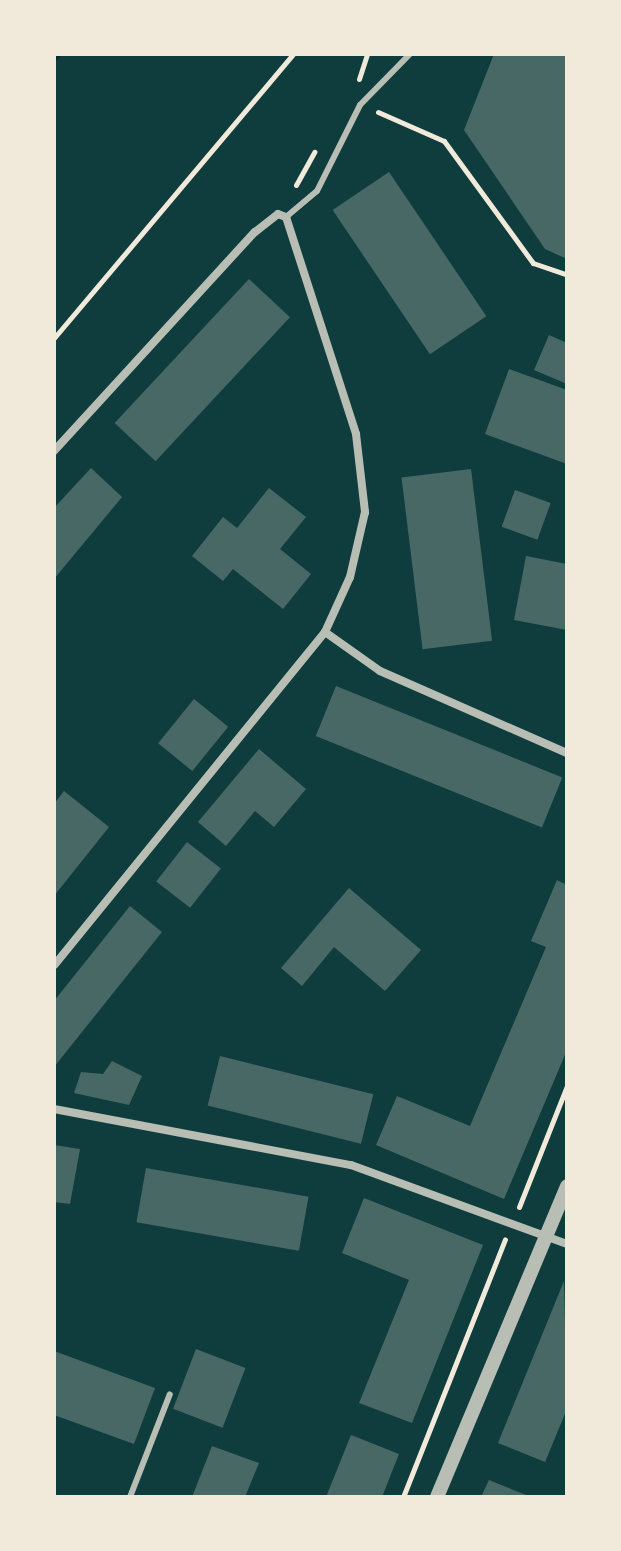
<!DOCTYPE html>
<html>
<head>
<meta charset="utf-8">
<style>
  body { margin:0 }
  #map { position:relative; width:621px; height:1551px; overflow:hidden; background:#0f3d3e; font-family:"PT Sans Narrow",sans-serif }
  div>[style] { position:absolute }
  .stream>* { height:9px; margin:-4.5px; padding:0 4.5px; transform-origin:4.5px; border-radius:4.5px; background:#0a2a2b }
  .building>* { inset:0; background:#486865; transform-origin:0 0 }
  .path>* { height:5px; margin:-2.5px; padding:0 2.5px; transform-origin:2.5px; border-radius:2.5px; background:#f1e9da }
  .service>* { height:6px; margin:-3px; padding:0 3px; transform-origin:3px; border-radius:3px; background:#b8beb3 }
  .minor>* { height:8px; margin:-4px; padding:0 4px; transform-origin:4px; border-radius:4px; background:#b8beb3 }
  .tertiary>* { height:14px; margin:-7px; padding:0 7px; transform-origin:7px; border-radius:7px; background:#b8beb3 }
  span { translate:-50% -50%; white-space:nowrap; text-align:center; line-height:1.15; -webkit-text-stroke:6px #f1e9da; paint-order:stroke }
  .frame { position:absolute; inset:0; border:56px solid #f1e9da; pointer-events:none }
</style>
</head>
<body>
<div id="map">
  <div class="stream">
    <div style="left:54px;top:56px;width:3px;rotate:-45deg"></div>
  </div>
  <div class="building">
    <div style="clip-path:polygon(494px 54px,567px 54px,567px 259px,545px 249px,464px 130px)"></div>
    <div style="left:389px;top:172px;width:174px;height:68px;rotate:56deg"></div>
    <div style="left:249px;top:279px;width:56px;height:197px;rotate:43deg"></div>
    <div style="clip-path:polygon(549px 335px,567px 343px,567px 384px,534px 370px)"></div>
    <div style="clip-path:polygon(509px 369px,567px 390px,567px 464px,485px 434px)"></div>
    <div style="clip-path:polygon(91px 468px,122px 497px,54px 579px,54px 508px)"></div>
    <div style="left:471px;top:469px;width:173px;height:70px;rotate:83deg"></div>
    <div style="clip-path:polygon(269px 488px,306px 517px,280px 549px,311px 574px,283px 609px,233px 569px,223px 581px,192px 556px,223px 517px,237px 528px)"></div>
    <div style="left:515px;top:490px;width:38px;height:39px;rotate:20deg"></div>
    <div style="clip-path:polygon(526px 556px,567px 564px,567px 630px,514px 620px)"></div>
    <div style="left:336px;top:686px;width:244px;height:54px;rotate:22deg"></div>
    <div style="left:194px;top:699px;width:44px;height:57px;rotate:39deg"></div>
    <div style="clip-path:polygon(259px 749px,306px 789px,274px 827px,255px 811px,226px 846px,198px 822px)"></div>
    <div style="clip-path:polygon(64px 791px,109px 827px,54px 896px,54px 804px)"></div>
    <div style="left:187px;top:842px;width:43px;height:50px;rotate:38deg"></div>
    <div style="clip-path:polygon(557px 880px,567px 885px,567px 1050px,504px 1199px,376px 1145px,397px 1096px,470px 1126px,546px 947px,531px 941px)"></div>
    <div style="clip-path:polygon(349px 888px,421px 950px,385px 991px,334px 947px,302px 986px,281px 968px)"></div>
    <div style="clip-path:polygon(130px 906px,162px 932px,54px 1067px,54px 1001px)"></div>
    <div style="left:220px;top:1056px;width:158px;height:51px;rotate:14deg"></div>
    <div style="clip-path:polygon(112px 1061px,142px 1076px,129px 1105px,74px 1093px,81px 1072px,103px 1074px)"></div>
    <div style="clip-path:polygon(54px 1145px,80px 1149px,70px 1204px,54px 1202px)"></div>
    <div style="left:146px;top:1168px;width:165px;height:55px;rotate:10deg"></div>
    <div style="clip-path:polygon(364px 1198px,483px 1245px,412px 1423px,359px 1403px,409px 1280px,342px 1253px)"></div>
    <div style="clip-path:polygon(564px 1281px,567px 1409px,545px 1462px,498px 1443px)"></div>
    <div style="left:196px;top:1349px;width:53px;height:64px;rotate:21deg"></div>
    <div style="clip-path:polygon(54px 1351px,155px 1388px,134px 1444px,54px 1415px)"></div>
    <div style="clip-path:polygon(351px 1435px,399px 1454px,382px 1497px,326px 1497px)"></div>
    <div style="clip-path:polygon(212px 1446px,259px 1463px,245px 1497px,192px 1497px)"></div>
    <div style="clip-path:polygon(489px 1480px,531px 1497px,481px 1497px)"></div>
  </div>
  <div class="path">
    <div style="left:359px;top:79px;width:26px;rotate:-72deg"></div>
    <div style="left:378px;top:112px;width:72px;rotate:23.7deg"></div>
    <div style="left:444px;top:141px;width:151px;rotate:53.9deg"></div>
    <div style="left:533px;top:263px;width:36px;rotate:19deg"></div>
    <div style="left:296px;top:185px;width:38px;rotate:-61deg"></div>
    <div style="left:54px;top:338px;width:371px;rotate:-49.9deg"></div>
    <div style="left:519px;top:1207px;width:130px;rotate:-68.4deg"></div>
    <div style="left:403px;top:1497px;width:277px;rotate:-68.4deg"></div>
  </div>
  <div class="service">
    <div style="left:286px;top:217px;width:40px;rotate:-40deg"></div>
    <div style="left:317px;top:191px;width:96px;rotate:-63.4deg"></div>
    <div style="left:360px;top:105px;width:71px;rotate:-45.6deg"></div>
    <div style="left:130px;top:1497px;width:110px;rotate:-68.8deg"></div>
  </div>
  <div class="minor">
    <div style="left:54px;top:451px;width:297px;rotate:-47.5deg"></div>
    <div style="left:255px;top:232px;width:29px;rotate:-38deg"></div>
    <div style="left:278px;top:214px;width:9px;rotate:21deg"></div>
    <div style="left:286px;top:217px;width:228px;rotate:72.1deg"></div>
    <div style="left:356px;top:434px;width:79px;rotate:83.4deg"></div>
    <div style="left:365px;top:512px;width:67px;rotate:103deg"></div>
    <div style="left:350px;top:577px;width:60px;rotate:114.4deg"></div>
    <div style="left:325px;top:632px;width:429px;rotate:129.1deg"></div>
    <div style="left:325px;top:632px;width:67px;rotate:35.3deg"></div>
    <div style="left:380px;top:671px;width:204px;rotate:23.7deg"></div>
    <div style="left:54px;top:1109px;width:302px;rotate:10.7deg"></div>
    <div style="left:351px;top:1165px;width:230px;rotate:20.1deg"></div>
  </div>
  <div class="tertiary">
    <div style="left:437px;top:1497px;width:337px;rotate:-67.3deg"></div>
  </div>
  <div class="frame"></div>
</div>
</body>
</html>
